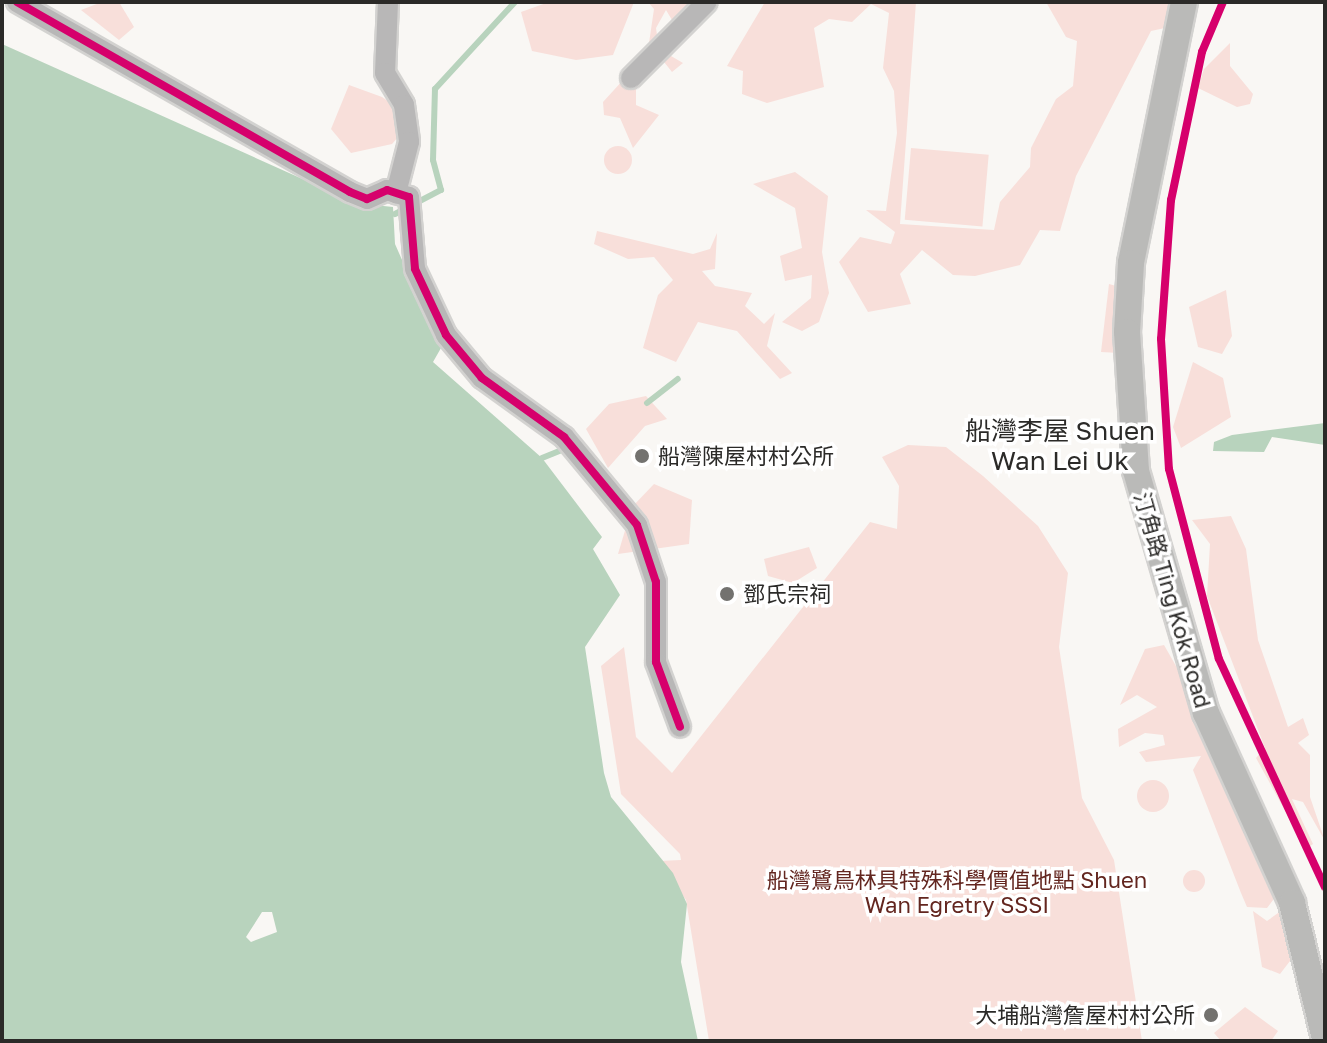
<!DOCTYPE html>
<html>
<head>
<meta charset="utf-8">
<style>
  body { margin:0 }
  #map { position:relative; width:1327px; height:1043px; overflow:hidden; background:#f9f7f4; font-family:"Golos Text","Noto Sans TC",sans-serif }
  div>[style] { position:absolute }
  .green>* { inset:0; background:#f8dfda; transform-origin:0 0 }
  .round { border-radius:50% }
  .water>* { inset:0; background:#b8d3bd }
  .stream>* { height:6px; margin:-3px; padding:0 3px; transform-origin:3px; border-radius:3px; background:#b8d3bd }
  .roads { filter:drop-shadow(2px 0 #d3d2d0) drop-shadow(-2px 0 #d3d2d0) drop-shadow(0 2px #d3d2d0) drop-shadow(0 -2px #d3d2d0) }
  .minor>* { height:20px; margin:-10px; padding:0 10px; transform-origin:10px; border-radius:10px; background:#b8b7b7 }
  .major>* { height:26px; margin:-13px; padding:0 13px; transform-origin:13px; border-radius:13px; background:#babab8 }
  .cycleway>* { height:8px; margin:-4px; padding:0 4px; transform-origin:4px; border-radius:4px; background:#d6006c }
  .dots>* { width:22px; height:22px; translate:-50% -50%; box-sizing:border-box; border:4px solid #fff; border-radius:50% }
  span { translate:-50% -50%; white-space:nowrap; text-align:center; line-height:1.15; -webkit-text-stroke:7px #fff; paint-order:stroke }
  .poi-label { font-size:22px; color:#2b2a28 }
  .left { translate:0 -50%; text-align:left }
  .right { translate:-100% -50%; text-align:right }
  .street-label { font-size:22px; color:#2b2a28 }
  .park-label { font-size:22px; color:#63261f }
  .quarter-label { font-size:26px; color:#2b2a28 }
  .frame { position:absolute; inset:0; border:4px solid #2b2a28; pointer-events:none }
</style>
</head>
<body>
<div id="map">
  <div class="green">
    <div style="clip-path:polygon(102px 2px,119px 2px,134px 27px,119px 40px,81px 10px)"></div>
    <div style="clip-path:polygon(549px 2px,634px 2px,613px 55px,576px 60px,532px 51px,521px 12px)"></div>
    <div style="clip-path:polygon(648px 2px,697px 2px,678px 30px,666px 10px,656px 28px,659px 49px,683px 63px,672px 72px,649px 43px,654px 9px)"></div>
    <div style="clip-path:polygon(765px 2px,916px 2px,900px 224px,994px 230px,1000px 202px,1030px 167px,1031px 148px,1056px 99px,1073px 86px,1077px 41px,1066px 37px,1046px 2px,1181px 2px,1188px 23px,1151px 31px,1076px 176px,1060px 231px,1040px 230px,1020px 265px,975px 276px,953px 275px,922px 250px,900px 274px,911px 304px,868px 312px,839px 262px,860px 237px,891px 244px,895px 232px,866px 210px,886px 211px,897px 133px,894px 91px,883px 68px,889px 13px,871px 4px,852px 22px,829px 19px,814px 28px,824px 87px,767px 103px,742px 94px,743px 71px,727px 66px)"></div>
    <div style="clip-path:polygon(1230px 43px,1230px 66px,1253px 94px,1250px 104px,1237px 107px,1198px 88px,1204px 69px)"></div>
    <div style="clip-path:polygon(624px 79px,636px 88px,636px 105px,659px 115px,633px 148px,620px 118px,604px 115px,603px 102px)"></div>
    <div style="clip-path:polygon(349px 85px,382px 97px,414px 119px,392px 144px,351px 153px,331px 129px)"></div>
    <div class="round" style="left:604px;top:146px;width:28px;height:28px"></div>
    <div style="left:911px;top:148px;width:78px;height:72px;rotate:5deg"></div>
    <div style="clip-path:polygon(795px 172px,828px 196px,822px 252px,829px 293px,819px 322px,802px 331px,782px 322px,811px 298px,812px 275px,785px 281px,780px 256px,802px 248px,795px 208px,753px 184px)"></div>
    <div style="clip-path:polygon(597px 231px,693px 254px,710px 249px,717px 233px,715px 269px,702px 271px,715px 286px,752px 293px,745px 306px,764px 324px,775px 313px,767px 346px,792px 373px,780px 379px,737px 331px,698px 322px,676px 362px,643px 348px,658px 295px,673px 280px,654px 257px,628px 259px,594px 244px)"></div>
    <div style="clip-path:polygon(1109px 284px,1134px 291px,1119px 353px,1101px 352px)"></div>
    <div style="clip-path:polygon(1226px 290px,1232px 336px,1222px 354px,1198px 347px,1189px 307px)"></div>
    <div style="clip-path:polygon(1193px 362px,1223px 378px,1231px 417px,1181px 448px,1173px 427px)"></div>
    <div style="clip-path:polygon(646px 396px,667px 419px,645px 426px,608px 468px,586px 429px,609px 404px)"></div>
    <div style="clip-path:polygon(908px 445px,946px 447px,983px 476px,1038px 526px,1068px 573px,1059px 647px,1082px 798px,1114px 860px,1142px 1041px,709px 1041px,686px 900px,659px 861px,681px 860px,680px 854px,621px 794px,601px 666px,624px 647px,636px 737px,672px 773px,870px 522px,897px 529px,899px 486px,882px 457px)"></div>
    <div style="clip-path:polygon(654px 484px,692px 500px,689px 544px,618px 554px,632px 507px)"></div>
    <div style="clip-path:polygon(1231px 516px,1246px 549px,1258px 640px,1288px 727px,1303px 718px,1309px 735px,1298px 743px,1310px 755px,1310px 797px,1325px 841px,1303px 802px,1292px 799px,1313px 844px,1306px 849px,1256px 758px,1265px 748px,1207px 596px,1210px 544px,1192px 520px)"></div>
    <div style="clip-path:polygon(809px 547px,817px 568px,793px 583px,768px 576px,764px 559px)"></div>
    <div style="clip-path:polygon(1164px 645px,1184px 680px,1189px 709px,1245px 785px,1280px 891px,1267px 908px,1247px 907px,1241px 893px,1193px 770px,1201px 756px,1146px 762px,1139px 752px,1165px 745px,1163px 735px,1145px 733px,1119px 747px,1118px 729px,1157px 707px,1137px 695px,1120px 705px,1145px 649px)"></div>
    <div class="round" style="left:1137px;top:780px;width:32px;height:32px"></div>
    <div class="round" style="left:1183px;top:870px;width:22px;height:22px"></div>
    <div style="clip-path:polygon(1292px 903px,1300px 948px,1280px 974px,1262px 967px,1253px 911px,1267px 921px)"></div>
    <div style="clip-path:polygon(1245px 1007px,1278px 1031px,1271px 1041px,1221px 1041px,1214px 1033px)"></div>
  </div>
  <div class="water">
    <div style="clip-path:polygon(evenodd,2px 44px,356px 203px,393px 207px,395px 244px,441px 348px,433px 362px,542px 458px,602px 537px,593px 549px,620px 595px,585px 647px,604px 773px,611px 797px,673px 873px,687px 904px,681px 962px,698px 1041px,2px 1041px,2px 44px,262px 912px,272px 912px,277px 932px,251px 942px,246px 937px,262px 912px)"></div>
    <div style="clip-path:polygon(1325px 423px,1325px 445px,1272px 437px,1264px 452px,1213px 451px,1214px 442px,1232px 435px)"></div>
  </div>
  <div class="stream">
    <div style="left:395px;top:214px;width:52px;rotate:-27.6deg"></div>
    <div style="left:441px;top:190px;width:31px;rotate:-105deg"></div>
    <div style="left:433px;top:160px;width:71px;rotate:-88.4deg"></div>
    <div style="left:435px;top:89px;width:118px;rotate:-47.4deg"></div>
    <div style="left:647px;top:403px;width:39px;rotate:-38deg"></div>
    <div style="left:542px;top:458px;width:22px;rotate:-22deg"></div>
  </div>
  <div class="roads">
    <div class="minor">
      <div style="left:17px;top:2px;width:383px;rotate:29.7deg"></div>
      <div style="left:350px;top:192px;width:18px;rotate:22deg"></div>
      <div style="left:367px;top:199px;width:22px;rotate:-24deg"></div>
      <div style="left:387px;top:190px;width:23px;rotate:18deg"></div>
      <div style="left:409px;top:197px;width:72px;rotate:85.2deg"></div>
      <div style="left:415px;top:269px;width:73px;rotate:64.8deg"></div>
      <div style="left:446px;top:335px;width:56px;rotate:50.1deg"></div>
      <div style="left:482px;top:378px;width:101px;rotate:35.7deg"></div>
      <div style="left:564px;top:437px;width:114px;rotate:50.3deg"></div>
      <div style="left:637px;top:525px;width:60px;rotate:71.6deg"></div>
      <div style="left:656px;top:582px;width:80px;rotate:90deg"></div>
      <div style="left:656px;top:662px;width:69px;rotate:69.7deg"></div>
      <div style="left:388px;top:2px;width:71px;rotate:92.4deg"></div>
      <div style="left:385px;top:73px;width:37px;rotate:59deg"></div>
      <div style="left:404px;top:105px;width:37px;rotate:82deg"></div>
      <div style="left:409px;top:142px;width:53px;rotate:104.3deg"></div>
      <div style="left:631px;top:78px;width:107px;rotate:-45deg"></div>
    </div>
    <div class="major">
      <div style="left:1184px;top:2px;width:266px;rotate:101.5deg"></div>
      <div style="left:1131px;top:263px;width:69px;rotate:93.3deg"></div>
      <div style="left:1127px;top:332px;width:139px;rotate:86.3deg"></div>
      <div style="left:1136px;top:471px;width:252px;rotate:73.9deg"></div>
      <div style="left:1206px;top:713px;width:209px;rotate:65.6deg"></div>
      <div style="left:1292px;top:903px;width:139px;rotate:76.3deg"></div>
    </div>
  </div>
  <div class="cycleway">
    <div style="left:17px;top:2px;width:383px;rotate:29.7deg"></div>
    <div style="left:350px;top:192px;width:18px;rotate:22deg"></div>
    <div style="left:367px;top:199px;width:22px;rotate:-24deg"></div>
    <div style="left:387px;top:190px;width:23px;rotate:18deg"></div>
    <div style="left:409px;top:197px;width:72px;rotate:85.2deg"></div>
    <div style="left:415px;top:269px;width:73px;rotate:64.8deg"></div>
    <div style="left:446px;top:335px;width:56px;rotate:50.1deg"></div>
    <div style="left:482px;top:378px;width:101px;rotate:35.7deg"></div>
    <div style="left:564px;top:437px;width:114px;rotate:50.3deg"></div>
    <div style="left:637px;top:525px;width:60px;rotate:71.6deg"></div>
    <div style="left:656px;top:582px;width:80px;rotate:90deg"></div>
    <div style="left:656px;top:662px;width:69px;rotate:69.7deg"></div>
    <div style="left:1223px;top:2px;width:54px;rotate:112.8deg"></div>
    <div style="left:1202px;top:52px;width:151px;rotate:101.8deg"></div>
    <div style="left:1171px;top:200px;width:139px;rotate:94.1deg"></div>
    <div style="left:1161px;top:339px;width:130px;rotate:86.5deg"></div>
    <div style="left:1169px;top:469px;width:196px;rotate:75.3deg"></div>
    <div style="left:1219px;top:659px;width:251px;rotate:65.1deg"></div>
  </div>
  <div class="dots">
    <div style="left:642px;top:456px;background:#73726f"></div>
    <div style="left:727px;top:594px;background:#73726f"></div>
    <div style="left:1211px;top:1015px;background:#73726f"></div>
  </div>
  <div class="poi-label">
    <span class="left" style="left:658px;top:456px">船灣陳屋村村公所</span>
    <span class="left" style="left:743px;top:594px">鄧氏宗祠</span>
    <span class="right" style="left:1195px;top:1015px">大埔船灣詹屋村村公所</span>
  </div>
  <div class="street-label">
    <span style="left:1173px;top:600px;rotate:74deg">汀角路 Ting Kok Road</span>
  </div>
  <div class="park-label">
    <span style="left:957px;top:892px">船灣鷺鳥林具特殊科學價值地點 Shuen<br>Wan Egretry SSSI</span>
  </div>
  <div class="quarter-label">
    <span style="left:1060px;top:446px">船灣李屋 Shuen<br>Wan Lei Uk</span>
  </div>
  <div class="frame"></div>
</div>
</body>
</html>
